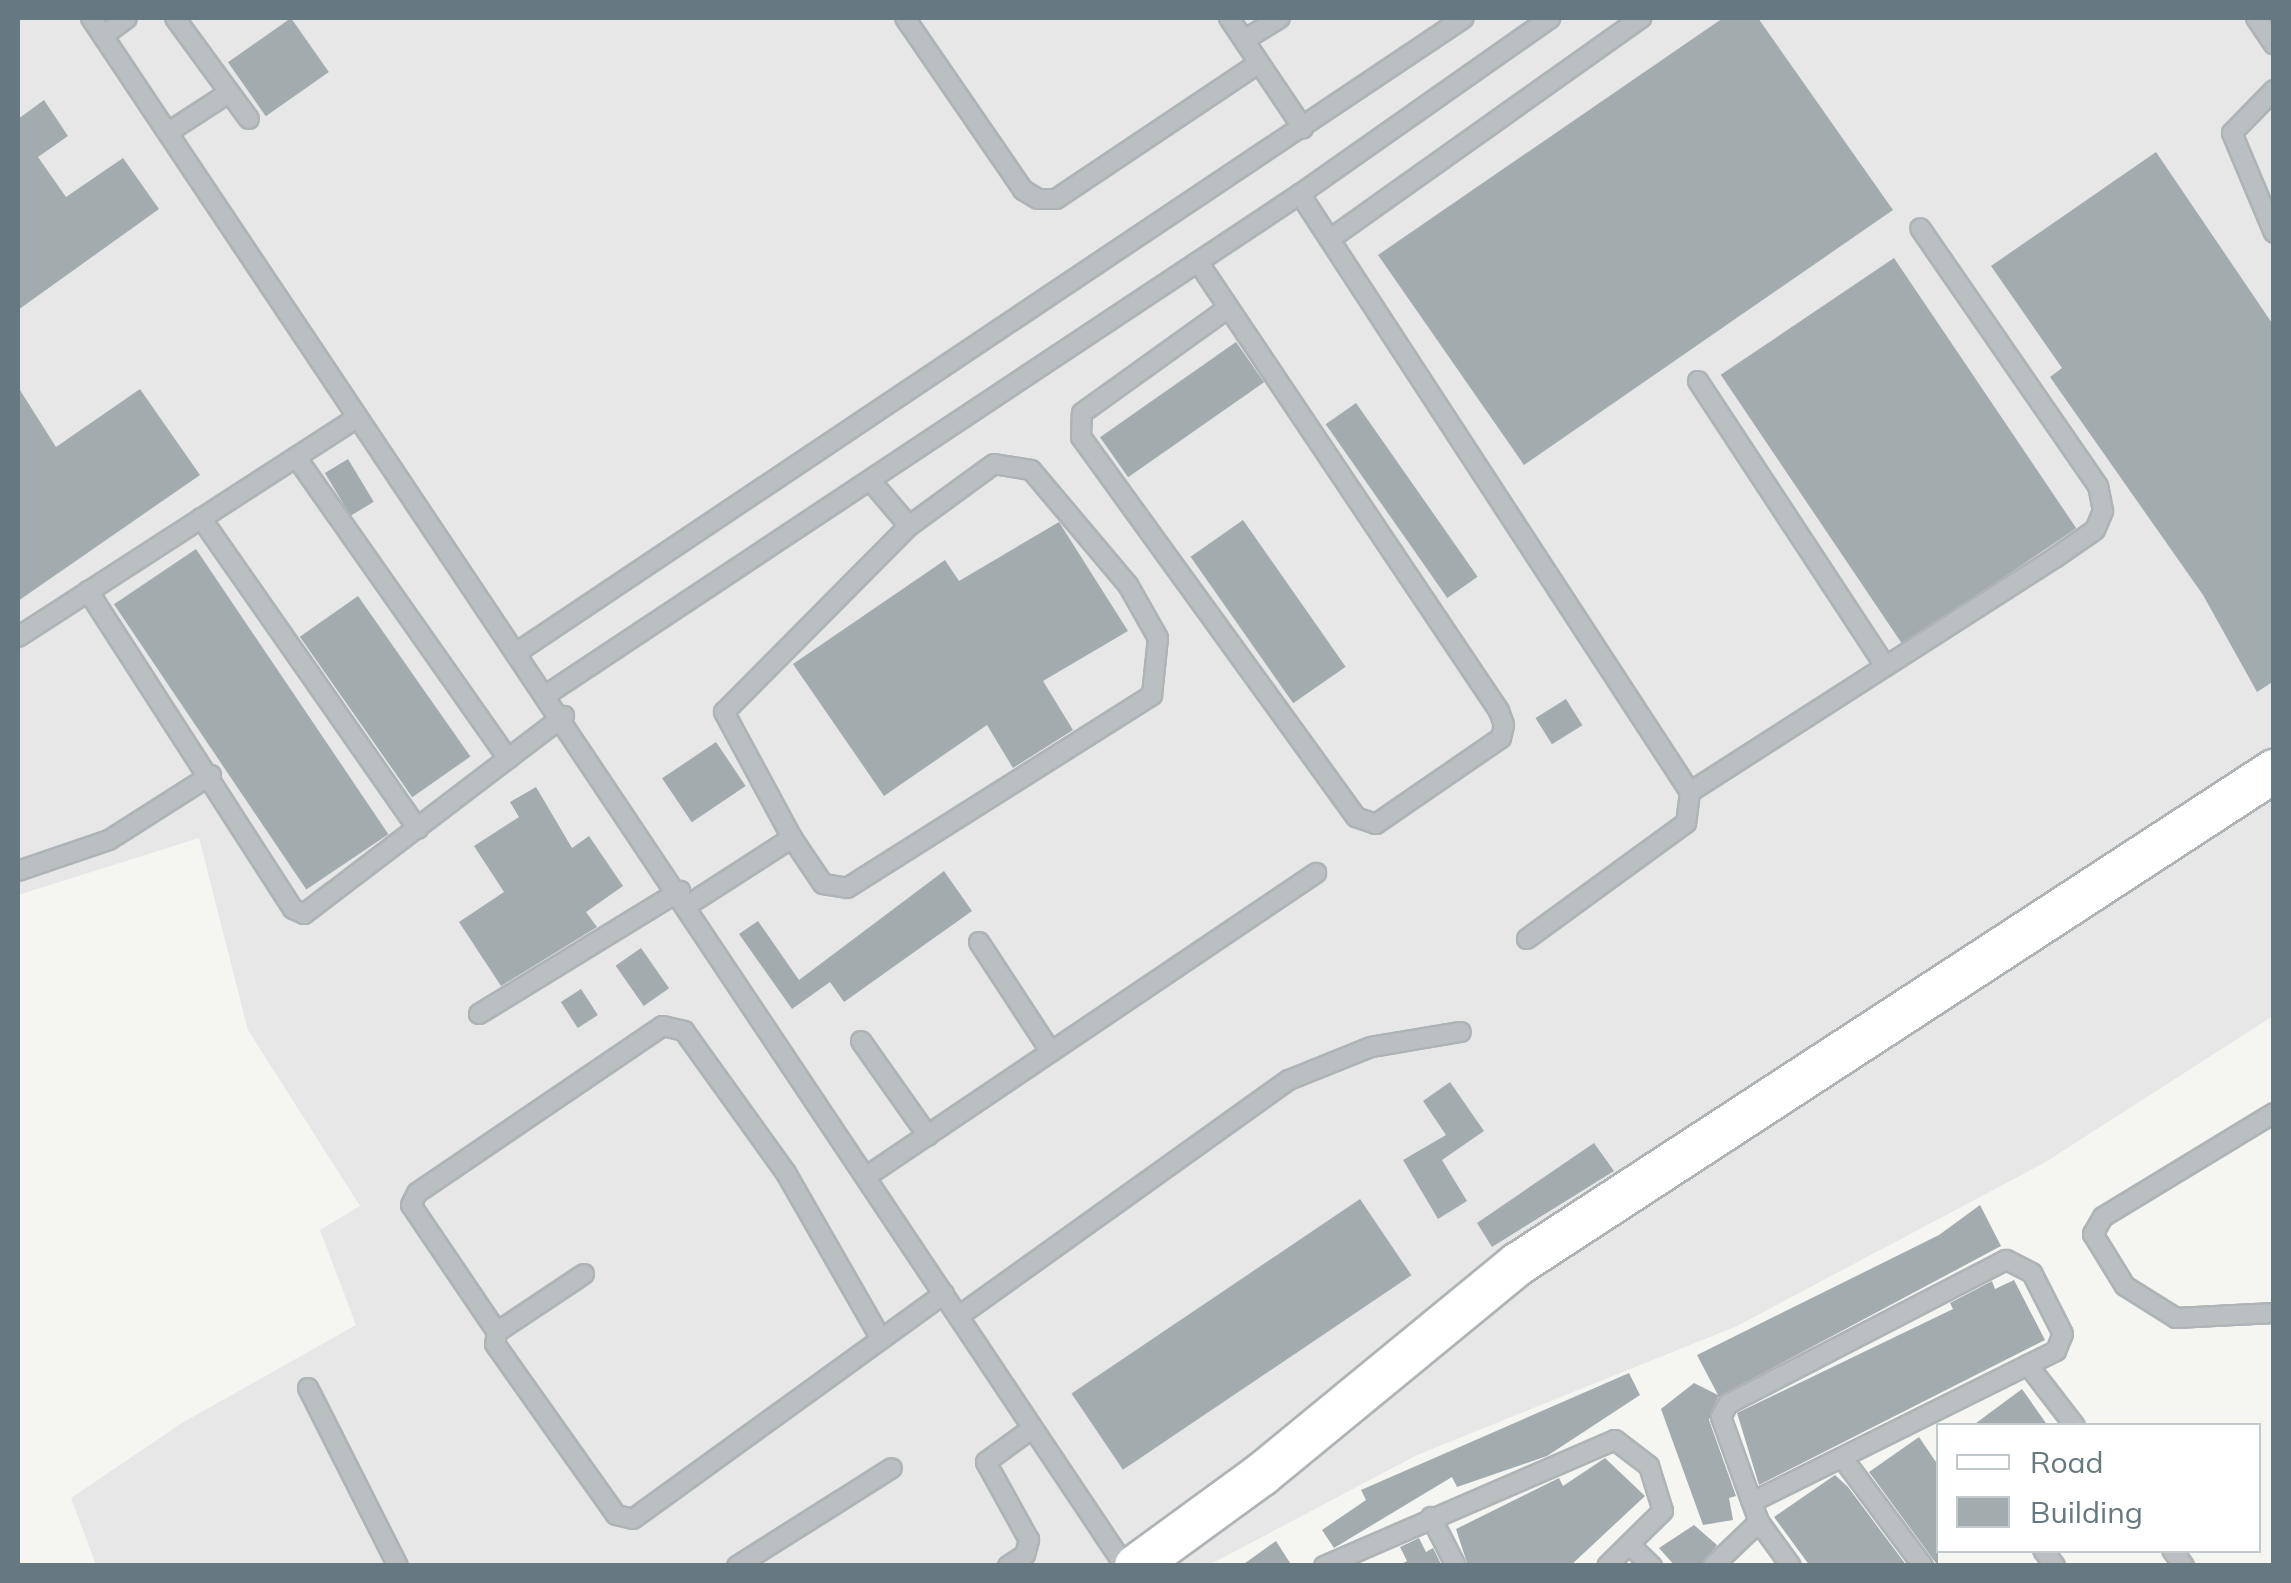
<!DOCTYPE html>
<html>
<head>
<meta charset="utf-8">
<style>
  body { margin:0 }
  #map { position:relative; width:2291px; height:1583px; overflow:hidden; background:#f5f5f2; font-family:Mulish,sans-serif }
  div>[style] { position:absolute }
  .built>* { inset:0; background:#e6e7e6 }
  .building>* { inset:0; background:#a2acaf; transform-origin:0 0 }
  .roads { filter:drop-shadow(2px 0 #aeb4b6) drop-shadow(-2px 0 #aeb4b6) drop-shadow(0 2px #aeb4b6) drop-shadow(0 -2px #aeb4b6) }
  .minor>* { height:18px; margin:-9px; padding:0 9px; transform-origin:9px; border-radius:9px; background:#bac0c2 }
  .major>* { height:42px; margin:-21px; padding:0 21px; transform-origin:21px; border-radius:21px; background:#fff }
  span { translate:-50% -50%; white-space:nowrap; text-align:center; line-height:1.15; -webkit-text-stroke:10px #fff; paint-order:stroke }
  .frame { position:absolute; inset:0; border:20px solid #677980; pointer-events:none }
  .legend { position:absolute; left:1936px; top:1423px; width:325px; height:130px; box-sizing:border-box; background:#fff; border:2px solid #c2c9cc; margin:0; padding:12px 18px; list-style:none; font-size:30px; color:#677980 }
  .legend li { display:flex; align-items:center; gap:20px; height:50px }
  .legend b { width:50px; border:2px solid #c2c9cc }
</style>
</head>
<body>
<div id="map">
  <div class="built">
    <div style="clip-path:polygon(18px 18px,2273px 18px,2273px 1016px,2044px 1163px,1737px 1326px,1417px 1455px,1209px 1565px,96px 1565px,71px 1498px,182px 1423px,356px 1325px,320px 1230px,360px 1206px,248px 1030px,199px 838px,18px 895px)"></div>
  </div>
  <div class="building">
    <div style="left:291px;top:18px;width:66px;height:77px;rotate:55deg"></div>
    <div style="clip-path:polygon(1723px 18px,1758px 18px,1893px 210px,1524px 465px,1378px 255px)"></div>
    <div style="clip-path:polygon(44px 100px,68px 136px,38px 157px,66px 197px,123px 158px,159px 209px,18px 310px,18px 119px)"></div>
    <div style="clip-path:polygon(2156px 152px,2274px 326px,2274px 681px,2257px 692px,2203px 595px,2050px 377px,2062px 368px,1991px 266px)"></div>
    <div style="left:1894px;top:258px;width:326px;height:209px;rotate:56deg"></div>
    <div style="left:1236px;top:342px;width:49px;height:166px;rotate:55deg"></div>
    <div style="clip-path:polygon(18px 387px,56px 447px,140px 389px,200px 475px,18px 601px)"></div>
    <div style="left:1356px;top:403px;width:212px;height:37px;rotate:55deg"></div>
    <div style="left:348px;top:459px;width:50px;height:27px;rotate:59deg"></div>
    <div style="left:1243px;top:520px;width:179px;height:64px;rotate:55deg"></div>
    <div style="clip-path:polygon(1059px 522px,1128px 631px,1043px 681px,1073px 730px,1013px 768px,987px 725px,884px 796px,793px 664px,945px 560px,959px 581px)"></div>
    <div style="left:196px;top:549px;width:344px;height:99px;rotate:56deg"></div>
    <div style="left:358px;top:596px;width:196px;height:71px;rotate:55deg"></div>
    <div style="left:1566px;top:699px;width:31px;height:36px;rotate:58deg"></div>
    <div style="left:716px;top:742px;width:53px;height:65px;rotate:56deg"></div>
    <div style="clip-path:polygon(536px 787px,572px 848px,589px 836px,623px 886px,586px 912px,597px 927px,501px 986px,459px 922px,504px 892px,474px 846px,519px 817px,510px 802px)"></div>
    <div style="clip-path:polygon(944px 871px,972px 911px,844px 1002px,830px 982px,792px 1009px,739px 934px,758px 921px,799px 980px)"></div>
    <div style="left:641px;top:948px;width:49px;height:31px;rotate:55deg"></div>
    <div style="left:581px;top:989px;width:31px;height:24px;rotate:57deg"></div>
    <div style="clip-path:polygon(1450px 1082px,1484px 1131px,1442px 1160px,1467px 1201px,1438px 1219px,1403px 1160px,1446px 1135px,1423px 1101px)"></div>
    <div style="clip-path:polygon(1594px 1143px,1614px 1171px,1492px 1247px,1477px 1223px)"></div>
    <div style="left:1360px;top:1199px;width:92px;height:348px;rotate:56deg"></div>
    <div style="clip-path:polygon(1980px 1205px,2001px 1246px,1718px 1397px,1709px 1420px,1736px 1496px,1729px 1498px,1733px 1520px,1703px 1525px,1661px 1409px,1694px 1383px,1718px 1395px,1697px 1355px,1939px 1235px)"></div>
    <div style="clip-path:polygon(2014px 1280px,2045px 1340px,1759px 1485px,1737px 1413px,1953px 1309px,1950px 1303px,1992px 1281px,1995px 1289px)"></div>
    <div style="clip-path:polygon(1629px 1373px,1640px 1395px,1547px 1456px,1457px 1487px,1452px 1477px,1334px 1548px,1322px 1530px,1366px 1500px,1361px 1490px)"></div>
    <div style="clip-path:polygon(2022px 1389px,2048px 1426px,1972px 1426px)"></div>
    <div style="clip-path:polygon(1919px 1437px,1938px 1465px,1938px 1566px,1869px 1472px)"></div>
    <div style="clip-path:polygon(1605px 1458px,1645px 1496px,1570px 1566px,1468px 1566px,1456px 1529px,1559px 1478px,1563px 1486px)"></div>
    <div style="clip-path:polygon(1835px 1475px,1848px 1487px,1907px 1566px,1810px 1566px,1774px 1517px)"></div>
    <div style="clip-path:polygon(1694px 1525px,1717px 1545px,1701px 1566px,1675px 1566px,1659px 1548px)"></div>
    <div style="clip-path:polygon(1419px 1538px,1426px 1552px,1433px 1548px,1442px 1566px,1398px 1566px,1407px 1561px,1400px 1547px)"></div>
    <div style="clip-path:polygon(1276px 1541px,1292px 1566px,1241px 1566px)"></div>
  </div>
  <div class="roads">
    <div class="minor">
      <div style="left:91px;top:18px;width:1862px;rotate:56.26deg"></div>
      <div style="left:175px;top:18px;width:125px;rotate:53.8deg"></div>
      <div style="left:905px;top:18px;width:209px;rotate:55.5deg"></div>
      <div style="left:1023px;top:190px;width:17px;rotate:31deg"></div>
      <div style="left:1038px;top:199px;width:18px"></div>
      <div style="left:1056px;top:199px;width:244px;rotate:-33.8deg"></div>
      <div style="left:1229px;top:18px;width:133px;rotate:56.1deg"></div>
      <div style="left:2256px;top:18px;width:32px;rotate:56deg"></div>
      <div style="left:103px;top:36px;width:30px;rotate:-37deg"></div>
      <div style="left:1244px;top:40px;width:42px;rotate:-31.4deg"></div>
      <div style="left:2274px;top:90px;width:60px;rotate:134.3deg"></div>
      <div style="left:2232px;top:133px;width:108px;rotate:67.2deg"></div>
      <div style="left:170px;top:131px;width:68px;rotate:-33deg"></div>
      <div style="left:1300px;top:194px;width:714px;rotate:56.89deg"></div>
      <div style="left:1690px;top:792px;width:31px;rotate:97deg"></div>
      <div style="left:1686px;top:823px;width:197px;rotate:143.9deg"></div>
      <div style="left:1330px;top:239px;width:382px;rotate:-35.4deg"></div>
      <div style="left:1198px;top:262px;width:541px;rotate:56.16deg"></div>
      <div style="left:1499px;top:711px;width:15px;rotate:70deg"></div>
      <div style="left:1504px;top:725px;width:13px;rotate:103deg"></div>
      <div style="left:1501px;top:738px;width:152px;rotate:145.5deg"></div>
      <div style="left:1376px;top:824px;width:21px;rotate:-161deg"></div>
      <div style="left:1356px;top:817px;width:469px;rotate:-125.9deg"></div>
      <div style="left:1081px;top:437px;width:24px;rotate:-88deg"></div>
      <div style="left:1082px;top:413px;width:180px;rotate:-35.7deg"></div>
      <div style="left:1698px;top:381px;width:341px;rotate:56.7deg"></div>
      <div style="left:296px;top:457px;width:369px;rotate:54.9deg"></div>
      <div style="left:870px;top:480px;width:60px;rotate:49.7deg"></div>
      <div style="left:201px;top:518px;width:379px;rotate:55.1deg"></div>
      <div style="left:88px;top:591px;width:378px;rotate:57.2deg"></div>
      <div style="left:293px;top:909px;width:12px;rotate:24deg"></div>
      <div style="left:304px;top:914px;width:327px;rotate:-37.3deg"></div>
      <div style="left:18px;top:637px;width:400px;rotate:-32.9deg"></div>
      <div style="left:519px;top:651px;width:1137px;rotate:-33.82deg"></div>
      <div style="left:549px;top:693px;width:902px;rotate:-33.6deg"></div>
      <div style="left:1300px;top:194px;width:306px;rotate:-35.1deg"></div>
      <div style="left:1690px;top:792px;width:435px;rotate:-32.7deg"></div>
      <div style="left:2056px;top:557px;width:47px;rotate:-34.7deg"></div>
      <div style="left:2095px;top:530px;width:21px;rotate:-67deg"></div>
      <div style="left:2103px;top:511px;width:25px;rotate:-101deg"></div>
      <div style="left:2098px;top:486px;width:313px;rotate:-124.6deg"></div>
      <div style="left:18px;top:871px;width:96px;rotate:-18.8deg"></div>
      <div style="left:109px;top:840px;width:121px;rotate:-32.5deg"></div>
      <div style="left:688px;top:905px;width:124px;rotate:-32.8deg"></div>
      <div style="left:792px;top:838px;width:55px;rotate:56deg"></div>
      <div style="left:823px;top:884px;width:24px;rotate:9deg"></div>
      <div style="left:847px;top:888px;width:361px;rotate:-32.3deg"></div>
      <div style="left:1152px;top:695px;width:57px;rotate:-84deg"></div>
      <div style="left:1158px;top:638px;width:61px;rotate:-119.5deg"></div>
      <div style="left:1128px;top:585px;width:150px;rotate:-130.1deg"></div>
      <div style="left:1031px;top:470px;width:37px;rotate:-171deg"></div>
      <div style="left:994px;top:464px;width:105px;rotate:143.9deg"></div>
      <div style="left:909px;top:526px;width:262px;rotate:134.8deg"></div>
      <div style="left:724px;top:712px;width:143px;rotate:61.6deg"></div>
      <div style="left:979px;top:942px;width:131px;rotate:56.8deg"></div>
      <div style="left:479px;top:1014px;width:236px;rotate:-31.5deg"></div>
      <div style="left:861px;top:1041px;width:116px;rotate:54.8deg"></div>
      <div style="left:2274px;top:1113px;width:200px;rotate:148.7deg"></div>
      <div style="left:2103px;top:1217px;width:20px;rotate:120deg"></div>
      <div style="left:2093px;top:1234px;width:61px;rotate:58.4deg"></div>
      <div style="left:2125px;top:1286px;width:60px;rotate:32.1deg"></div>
      <div style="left:2176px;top:1318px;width:98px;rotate:-2.9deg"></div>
      <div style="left:867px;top:1176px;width:542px;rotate:-34.01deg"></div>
      <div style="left:584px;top:1274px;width:105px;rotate:146.3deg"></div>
      <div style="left:497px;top:1332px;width:12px;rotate:99deg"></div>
      <div style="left:495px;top:1344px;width:209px;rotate:54.7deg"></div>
      <div style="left:616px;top:1515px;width:17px;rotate:13deg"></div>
      <div style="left:633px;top:1519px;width:384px;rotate:-35.9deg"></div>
      <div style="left:959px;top:1316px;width:406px;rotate:-35.6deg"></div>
      <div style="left:1289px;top:1080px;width:88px;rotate:-21.9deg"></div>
      <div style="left:1371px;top:1047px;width:91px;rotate:-9.5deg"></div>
      <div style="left:497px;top:1332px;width:153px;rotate:-124.1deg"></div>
      <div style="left:411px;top:1205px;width:13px;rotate:-63deg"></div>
      <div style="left:417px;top:1193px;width:297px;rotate:-34.2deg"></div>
      <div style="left:663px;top:1026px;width:22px;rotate:13deg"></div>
      <div style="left:684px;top:1031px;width:175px;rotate:54.3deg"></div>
      <div style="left:786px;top:1173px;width:191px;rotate:60.2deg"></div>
      <div style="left:2028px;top:1365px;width:77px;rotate:52.4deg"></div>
      <div style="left:308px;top:1388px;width:199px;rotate:63.2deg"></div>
      <div style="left:1844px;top:1460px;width:132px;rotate:53.3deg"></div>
      <div style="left:1756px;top:1500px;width:335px;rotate:-26.4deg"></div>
      <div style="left:2056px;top:1351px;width:18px;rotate:-68deg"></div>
      <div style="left:2063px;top:1334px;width:68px;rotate:-116.9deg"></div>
      <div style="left:2032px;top:1273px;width:29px;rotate:-153deg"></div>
      <div style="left:2006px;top:1260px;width:313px;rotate:152.6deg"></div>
      <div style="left:1728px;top:1404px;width:15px;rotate:118deg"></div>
      <div style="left:1721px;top:1417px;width:112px;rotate:70.1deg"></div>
      <div style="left:1759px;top:1522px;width:54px;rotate:54deg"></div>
      <div style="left:1431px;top:1517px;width:55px;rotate:63deg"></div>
      <div style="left:1632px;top:1547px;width:28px;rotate:44deg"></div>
      <div style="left:2043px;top:1550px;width:20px;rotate:53deg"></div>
      <div style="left:2172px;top:1550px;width:20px;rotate:53deg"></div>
      <div style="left:737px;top:1566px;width:183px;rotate:-32.3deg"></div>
      <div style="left:1008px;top:1566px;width:20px;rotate:-33deg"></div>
      <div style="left:1025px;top:1555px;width:16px;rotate:-75deg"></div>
      <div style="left:1029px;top:1540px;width:89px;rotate:-118.9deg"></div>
      <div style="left:986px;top:1462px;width:54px;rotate:-36deg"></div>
      <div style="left:1324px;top:1566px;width:317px;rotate:-23.4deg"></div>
      <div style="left:1615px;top:1440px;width:43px;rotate:37.4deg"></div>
      <div style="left:1649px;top:1466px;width:47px;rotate:72.7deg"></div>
      <div style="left:1663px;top:1511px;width:78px;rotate:135.5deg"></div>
      <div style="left:1713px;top:1566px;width:64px;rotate:-43.7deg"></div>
    </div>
    <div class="major">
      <div style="left:1136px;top:1566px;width:155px;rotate:-36.1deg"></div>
      <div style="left:1261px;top:1475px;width:333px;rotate:-39.4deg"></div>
      <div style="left:1518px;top:1264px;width:903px;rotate:-33.11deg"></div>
    </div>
  </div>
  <div class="frame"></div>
  <ul class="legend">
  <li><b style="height:12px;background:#fff"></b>Road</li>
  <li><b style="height:28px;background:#a2acaf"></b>Building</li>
  </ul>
</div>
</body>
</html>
